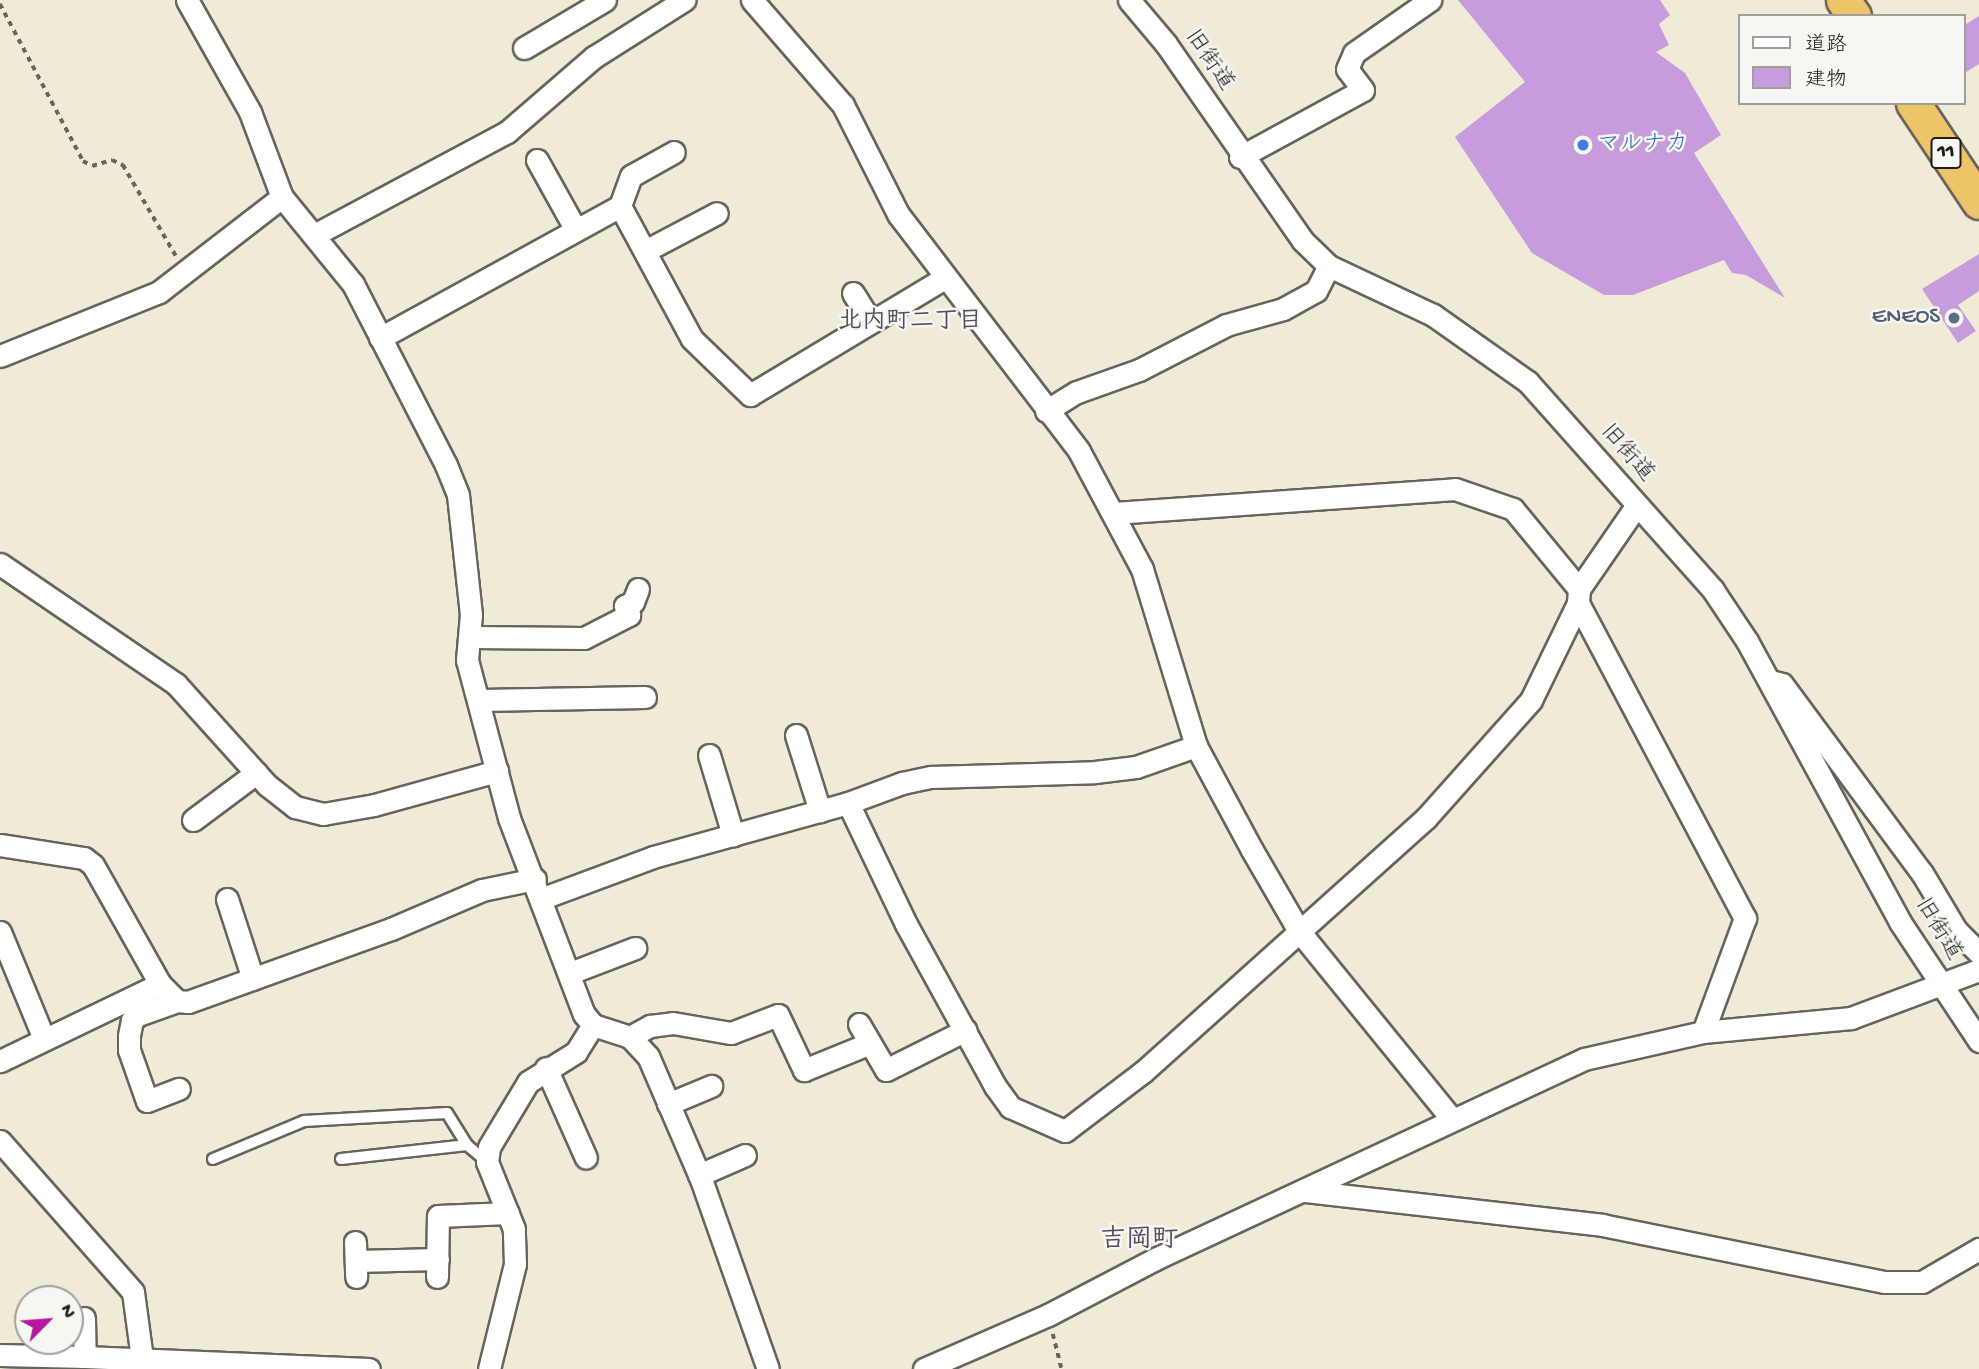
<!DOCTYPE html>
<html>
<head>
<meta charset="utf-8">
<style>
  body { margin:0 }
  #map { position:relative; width:1979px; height:1369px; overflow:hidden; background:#efebd6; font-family:"Gochi Hand","Klee One",sans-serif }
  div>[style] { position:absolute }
  .building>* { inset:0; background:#c79cdc }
  .path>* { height:3.5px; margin-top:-1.75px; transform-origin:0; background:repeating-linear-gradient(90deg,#66645d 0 5px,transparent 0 10px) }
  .roads { filter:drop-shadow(2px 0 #66645d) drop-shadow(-2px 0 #66645d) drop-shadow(0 2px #66645d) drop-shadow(0 -2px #66645d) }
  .service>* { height:10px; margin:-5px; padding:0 5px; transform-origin:5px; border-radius:5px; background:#fff }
  .minor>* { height:21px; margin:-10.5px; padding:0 10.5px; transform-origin:10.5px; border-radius:10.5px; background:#fff }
  .trunk>* { height:33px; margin:-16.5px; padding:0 16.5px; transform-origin:16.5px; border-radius:16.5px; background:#eec469 }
  .dots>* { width:19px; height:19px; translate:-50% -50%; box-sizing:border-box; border:4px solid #f6f6f2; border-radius:50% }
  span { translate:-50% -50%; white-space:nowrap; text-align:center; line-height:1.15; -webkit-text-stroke:5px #f6f6f2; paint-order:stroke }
  .shield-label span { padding:2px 5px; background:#f6f6f2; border:2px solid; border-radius:5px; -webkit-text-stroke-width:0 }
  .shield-label { font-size:21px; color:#1c1c1c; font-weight:700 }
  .street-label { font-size:23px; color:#1c1c1c }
  .shop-label { font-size:23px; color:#366cbe }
  .left { translate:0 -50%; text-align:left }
  .service-label { font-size:23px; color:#4e5e75 }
  .right { translate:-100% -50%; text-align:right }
  .neighbourhood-label { font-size:24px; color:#58495f; font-weight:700 }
  .quarter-label { font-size:26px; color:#58495f; font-weight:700 }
  .legend { position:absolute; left:1738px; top:14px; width:228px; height:91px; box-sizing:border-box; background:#f6f6f2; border:2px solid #9f9f9c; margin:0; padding:9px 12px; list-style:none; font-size:21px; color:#1c1c1c }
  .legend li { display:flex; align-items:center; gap:14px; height:35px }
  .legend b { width:35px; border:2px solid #9f9f9c }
  .north { position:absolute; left:14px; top:1285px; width:70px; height:70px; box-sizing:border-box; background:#f6f6f2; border:2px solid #9f9f9c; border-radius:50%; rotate:65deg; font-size:19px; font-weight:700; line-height:28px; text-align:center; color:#1c1c1c }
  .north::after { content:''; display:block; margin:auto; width:24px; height:32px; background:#b5179e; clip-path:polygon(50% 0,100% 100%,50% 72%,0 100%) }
</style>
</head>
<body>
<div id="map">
  <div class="building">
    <div style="clip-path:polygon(1458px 0,1660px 0,1670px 15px,1659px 24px,1669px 45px,1656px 52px,1685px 73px,1721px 135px,1694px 153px,1785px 298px,1746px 275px,1732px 273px,1724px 260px,1633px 295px,1604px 295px,1532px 253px,1455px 137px,1525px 82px)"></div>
    <div style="clip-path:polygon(1979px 16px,1979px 64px,1963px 74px,1963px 26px)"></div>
    <div style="clip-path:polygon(1979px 254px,1979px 291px,1958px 305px,1976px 331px,1958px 343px,1922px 289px)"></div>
  </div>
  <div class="path">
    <div style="left:0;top:4px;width:178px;rotate:62.1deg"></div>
    <div style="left:83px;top:161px;width:10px;rotate:29deg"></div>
    <div style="left:92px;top:166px;width:21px;rotate:-17deg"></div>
    <div style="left:112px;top:160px;width:12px;rotate:24deg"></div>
    <div style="left:123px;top:165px;width:105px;rotate:59.8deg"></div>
    <div style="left:1053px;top:1334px;width:36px;rotate:76deg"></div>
  </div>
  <div class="roads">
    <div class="service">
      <div style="left:213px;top:1159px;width:99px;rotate:-22.7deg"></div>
      <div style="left:304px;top:1121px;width:143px;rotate:-3.2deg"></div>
      <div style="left:447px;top:1113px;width:38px;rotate:58deg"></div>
      <div style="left:341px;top:1159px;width:127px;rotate:-6.3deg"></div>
      <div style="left:467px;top:1145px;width:26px;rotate:40deg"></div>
    </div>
    <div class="minor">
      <div style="left:187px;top:0;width:129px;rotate:60.6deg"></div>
      <div style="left:250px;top:112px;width:91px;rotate:69.4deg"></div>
      <div style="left:282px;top:197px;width:112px;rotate:50.8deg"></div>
      <div style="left:353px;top:284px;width:203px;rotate:62.8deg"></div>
      <div style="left:446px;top:465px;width:32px;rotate:68deg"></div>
      <div style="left:458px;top:495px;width:120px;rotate:83.8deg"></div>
      <div style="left:471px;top:614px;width:46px;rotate:95deg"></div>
      <div style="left:467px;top:660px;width:163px;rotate:75.1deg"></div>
      <div style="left:509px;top:818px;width:210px;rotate:69.1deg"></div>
      <div style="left:584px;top:1014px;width:14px;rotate:51deg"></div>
      <div style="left:593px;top:1025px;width:39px;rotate:18deg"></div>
      <div style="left:630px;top:1037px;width:26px;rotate:47deg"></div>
      <div style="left:648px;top:1056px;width:134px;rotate:66.7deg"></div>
      <div style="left:701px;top:1179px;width:201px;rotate:70.6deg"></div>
      <div style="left:752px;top:0;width:139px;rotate:49.1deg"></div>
      <div style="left:843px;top:105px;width:122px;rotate:63.2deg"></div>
      <div style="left:898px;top:214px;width:298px;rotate:52.6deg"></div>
      <div style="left:1079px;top:451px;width:134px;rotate:61.9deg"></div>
      <div style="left:1142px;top:569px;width:185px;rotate:73deg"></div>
      <div style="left:1196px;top:746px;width:118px;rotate:61.7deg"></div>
      <div style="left:1252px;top:850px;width:94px;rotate:59.9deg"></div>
      <div style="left:1299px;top:931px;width:241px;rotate:50.9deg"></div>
      <div style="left:1129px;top:0;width:57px;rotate:49.9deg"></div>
      <div style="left:1166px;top:44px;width:240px;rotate:55.2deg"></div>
      <div style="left:1303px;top:241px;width:36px;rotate:44deg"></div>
      <div style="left:1329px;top:266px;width:115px;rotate:25.2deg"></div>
      <div style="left:1433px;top:315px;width:116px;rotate:35.2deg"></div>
      <div style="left:1528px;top:382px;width:278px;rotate:48.3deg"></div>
      <div style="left:1713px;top:590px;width:61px;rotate:56.3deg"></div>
      <div style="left:1747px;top:641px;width:320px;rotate:61.4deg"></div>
      <div style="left:1900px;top:922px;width:143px;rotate:56.4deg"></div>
      <div style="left:524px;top:48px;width:94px;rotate:-30.7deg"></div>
      <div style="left:1240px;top:157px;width:140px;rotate:-28.6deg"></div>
      <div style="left:1363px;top:90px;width:26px;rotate:-127deg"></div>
      <div style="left:1347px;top:69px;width:17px;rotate:-66deg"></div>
      <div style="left:1354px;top:53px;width:93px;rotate:-34.9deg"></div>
      <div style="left:537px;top:160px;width:80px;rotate:60.9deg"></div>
      <div style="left:620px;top:206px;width:32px;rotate:-70deg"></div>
      <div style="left:631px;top:176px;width:49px;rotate:-29.2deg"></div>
      <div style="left:316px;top:234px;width:217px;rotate:-28.1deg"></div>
      <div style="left:507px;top:132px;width:115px;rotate:-40.8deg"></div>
      <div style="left:594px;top:57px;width:107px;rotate:-32.3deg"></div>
      <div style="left:645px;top:251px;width:81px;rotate:-27.8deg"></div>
      <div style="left:853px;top:293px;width:34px;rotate:58deg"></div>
      <div style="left:380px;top:338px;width:274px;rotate:-28.8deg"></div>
      <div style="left:620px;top:206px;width:151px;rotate:61.6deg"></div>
      <div style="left:692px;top:339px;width:81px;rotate:44deg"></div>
      <div style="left:750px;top:395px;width:227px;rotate:-31deg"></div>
      <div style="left:0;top:356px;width:171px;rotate:-21.9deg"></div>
      <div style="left:159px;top:292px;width:155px;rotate:-37.7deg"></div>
      <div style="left:1046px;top:411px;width:36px;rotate:-32deg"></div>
      <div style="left:1077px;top:392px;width:66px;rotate:-19.5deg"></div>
      <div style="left:1139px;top:370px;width:98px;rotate:-27.3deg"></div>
      <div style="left:1226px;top:325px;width:59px;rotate:-15.7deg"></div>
      <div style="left:1283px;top:309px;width:38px;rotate:-29deg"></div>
      <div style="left:1316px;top:291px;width:28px;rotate:-63deg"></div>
      <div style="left:1114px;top:513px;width:342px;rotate:-4deg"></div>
      <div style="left:1455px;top:489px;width:61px;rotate:19deg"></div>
      <div style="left:1513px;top:509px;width:104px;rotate:50.5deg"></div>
      <div style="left:0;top:564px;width:213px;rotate:34.3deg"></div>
      <div style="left:176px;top:684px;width:136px;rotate:48deg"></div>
      <div style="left:267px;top:785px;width:36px;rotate:38deg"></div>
      <div style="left:295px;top:807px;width:29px;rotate:14deg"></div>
      <div style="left:323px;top:814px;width:52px;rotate:-10deg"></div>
      <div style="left:374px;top:805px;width:128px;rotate:-15.5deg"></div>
      <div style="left:1578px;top:603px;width:357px;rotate:62.1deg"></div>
      <div style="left:1745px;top:918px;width:121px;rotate:110.2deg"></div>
      <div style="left:471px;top:637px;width:113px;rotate:0.5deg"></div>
      <div style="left:584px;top:638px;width:51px;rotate:-27.1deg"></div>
      <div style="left:629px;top:615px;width:10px;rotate:-114deg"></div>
      <div style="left:625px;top:606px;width:9px;rotate:-27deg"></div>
      <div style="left:633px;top:602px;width:14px;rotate:-69deg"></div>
      <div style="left:1774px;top:682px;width:8px;rotate:14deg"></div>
      <div style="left:1782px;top:684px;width:235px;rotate:53.5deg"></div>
      <div style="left:1922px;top:873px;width:66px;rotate:59.2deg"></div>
      <div style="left:1956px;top:930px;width:33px;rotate:45deg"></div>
      <div style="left:480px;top:700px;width:165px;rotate:-1deg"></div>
      <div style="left:796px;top:735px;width:80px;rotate:72.5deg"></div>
      <div style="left:709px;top:755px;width:84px;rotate:73.3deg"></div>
      <div style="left:848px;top:803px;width:134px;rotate:64.4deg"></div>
      <div style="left:906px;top:924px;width:185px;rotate:61.2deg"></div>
      <div style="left:995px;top:1086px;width:26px;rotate:54deg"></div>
      <div style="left:1010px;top:1107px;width:60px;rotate:23.6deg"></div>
      <div style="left:1065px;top:1131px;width:99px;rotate:-37.2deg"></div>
      <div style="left:1144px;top:1071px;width:379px;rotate:-41.9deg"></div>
      <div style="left:1426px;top:818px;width:158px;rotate:-48.3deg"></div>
      <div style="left:1531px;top:700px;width:108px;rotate:-64.1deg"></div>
      <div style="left:1578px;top:603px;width:14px;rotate:-86deg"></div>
      <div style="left:1579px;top:589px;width:102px;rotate:-55.4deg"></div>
      <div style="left:193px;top:820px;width:79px;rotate:-36.7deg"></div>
      <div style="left:0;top:845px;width:85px;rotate:8.8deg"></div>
      <div style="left:84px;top:858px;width:11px;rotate:38deg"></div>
      <div style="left:93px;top:865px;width:137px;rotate:60.6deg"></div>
      <div style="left:160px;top:984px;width:178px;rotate:154.3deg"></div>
      <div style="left:543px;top:898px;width:117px;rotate:-20.4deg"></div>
      <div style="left:653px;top:857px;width:202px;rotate:-15.5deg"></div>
      <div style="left:848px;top:803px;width:58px;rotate:-20.3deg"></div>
      <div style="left:902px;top:783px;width:30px;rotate:-12deg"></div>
      <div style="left:931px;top:777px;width:164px;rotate:-1.7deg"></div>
      <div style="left:1095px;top:772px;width:41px;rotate:-7deg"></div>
      <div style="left:1136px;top:767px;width:64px;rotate:-19.3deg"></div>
      <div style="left:227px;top:899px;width:84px;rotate:72deg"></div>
      <div style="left:0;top:932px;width:116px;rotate:67.6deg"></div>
      <div style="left:570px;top:973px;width:70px;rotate:-21deg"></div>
      <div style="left:160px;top:984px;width:24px;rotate:45deg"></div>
      <div style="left:177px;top:1001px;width:11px;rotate:5deg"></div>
      <div style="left:188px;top:1002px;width:216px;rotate:-19.8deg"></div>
      <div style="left:391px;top:929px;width:99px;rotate:-23.2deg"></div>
      <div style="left:482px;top:890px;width:54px;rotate:-11.7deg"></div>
      <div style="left:177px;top:1001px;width:41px;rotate:160.3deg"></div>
      <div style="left:138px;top:1015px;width:8px;rotate:140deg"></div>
      <div style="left:132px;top:1020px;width:16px;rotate:101deg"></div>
      <div style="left:129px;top:1036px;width:14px;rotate:90deg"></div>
      <div style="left:129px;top:1050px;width:54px;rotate:70.6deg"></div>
      <div style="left:147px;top:1101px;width:34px;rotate:-21deg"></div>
      <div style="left:859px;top:1024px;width:53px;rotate:59.6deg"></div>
      <div style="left:886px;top:1070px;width:89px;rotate:-26.6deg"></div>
      <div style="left:630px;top:1037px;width:23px;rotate:-29deg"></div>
      <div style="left:650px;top:1026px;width:23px;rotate:-7deg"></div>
      <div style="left:673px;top:1023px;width:59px;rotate:9.8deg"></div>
      <div style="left:731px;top:1033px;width:50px;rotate:-21deg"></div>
      <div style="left:778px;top:1015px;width:61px;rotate:64.7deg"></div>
      <div style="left:804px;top:1070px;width:71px;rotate:-22.2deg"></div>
      <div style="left:546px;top:1068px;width:98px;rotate:66deg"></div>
      <div style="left:668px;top:1104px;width:47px;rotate:-22.7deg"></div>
      <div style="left:0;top:1141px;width:201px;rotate:48.6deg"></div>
      <div style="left:133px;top:1292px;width:68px;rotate:82.3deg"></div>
      <div style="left:699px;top:1175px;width:50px;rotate:-23.5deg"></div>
      <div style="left:1305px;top:1191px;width:299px;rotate:6.5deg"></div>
      <div style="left:1602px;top:1225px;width:288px;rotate:11.4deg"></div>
      <div style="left:1884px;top:1282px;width:38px"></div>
      <div style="left:1922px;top:1282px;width:66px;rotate:-30.1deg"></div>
      <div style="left:355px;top:1242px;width:35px;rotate:88deg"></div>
      <div style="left:356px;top:1261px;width:82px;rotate:-1.4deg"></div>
      <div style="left:437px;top:1277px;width:61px;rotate:-89.1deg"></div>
      <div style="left:438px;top:1216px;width:70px;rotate:-2.5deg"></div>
      <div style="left:84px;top:1318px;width:39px;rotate:89deg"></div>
      <div style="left:85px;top:1357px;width:284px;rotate:2.4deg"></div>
      <div style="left:0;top:1355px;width:85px;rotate:1.3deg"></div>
      <div style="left:489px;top:1369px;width:108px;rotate:-76.1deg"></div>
      <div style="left:515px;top:1264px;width:35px;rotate:-92deg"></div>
      <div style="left:514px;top:1229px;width:72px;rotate:-111.9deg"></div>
      <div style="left:487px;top:1162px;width:15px;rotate:-82deg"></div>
      <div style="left:489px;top:1147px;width:76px;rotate:-59deg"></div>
      <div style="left:528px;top:1082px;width:57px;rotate:-32deg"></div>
      <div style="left:576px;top:1052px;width:32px;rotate:-58deg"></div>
      <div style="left:924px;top:1369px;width:135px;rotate:-23.5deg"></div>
      <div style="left:1048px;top:1315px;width:121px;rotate:-27.6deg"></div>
      <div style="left:1155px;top:1259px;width:473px;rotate:-25deg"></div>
      <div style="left:1584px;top:1059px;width:122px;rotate:-12.8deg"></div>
      <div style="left:1703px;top:1032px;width:149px;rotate:-5.4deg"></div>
      <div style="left:1851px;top:1018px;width:137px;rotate:-20.6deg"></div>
    </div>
    <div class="trunk">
      <div style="left:1843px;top:0;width:19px;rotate:55deg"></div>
      <div style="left:1913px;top:103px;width:119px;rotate:56.3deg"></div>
    </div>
  </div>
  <div class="dots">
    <div style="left:1583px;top:145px;background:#3f7fe0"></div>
    <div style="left:1954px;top:318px;background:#5c6f8a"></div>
  </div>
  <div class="shield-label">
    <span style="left:1946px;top:153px">11</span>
  </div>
  <div class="street-label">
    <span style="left:1208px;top:61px;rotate:56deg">旧街道</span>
    <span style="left:1626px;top:454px;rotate:49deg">旧街道</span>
    <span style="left:1937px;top:930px;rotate:59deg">旧街道</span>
  </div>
  <div class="shop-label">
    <span class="left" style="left:1597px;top:145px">マルナカ</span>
  </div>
  <div class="service-label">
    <span class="right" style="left:1940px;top:318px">ENEOS</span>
  </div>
  <div class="neighbourhood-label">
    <span style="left:910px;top:323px">北内町二丁目</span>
  </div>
  <div class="quarter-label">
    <span style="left:1139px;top:1242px">吉岡町</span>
  </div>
  <ul class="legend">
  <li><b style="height:9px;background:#fff"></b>道路</li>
  <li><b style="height:19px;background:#c79cdc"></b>建物</li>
  </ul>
  <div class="north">N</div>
</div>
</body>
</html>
